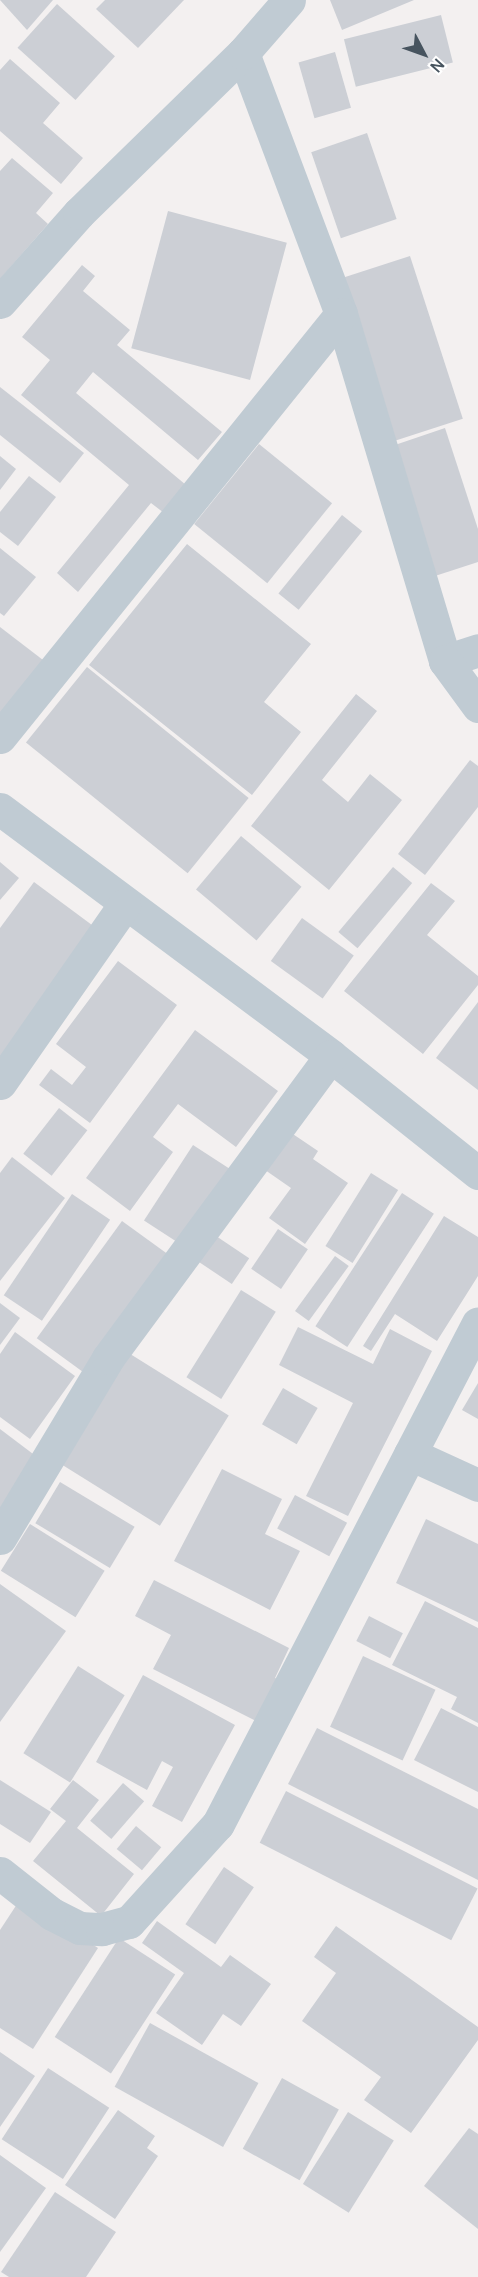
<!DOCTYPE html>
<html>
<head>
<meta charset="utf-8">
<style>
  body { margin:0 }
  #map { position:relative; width:478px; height:2277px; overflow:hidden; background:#f3f0f0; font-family:Manrope,sans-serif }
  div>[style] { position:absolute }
  .building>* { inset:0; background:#cccfd5; transform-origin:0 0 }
  .minor>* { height:33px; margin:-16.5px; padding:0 16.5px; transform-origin:16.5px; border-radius:16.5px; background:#c0cbd3 }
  span { translate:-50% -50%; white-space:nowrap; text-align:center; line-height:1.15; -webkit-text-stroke:6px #fff; paint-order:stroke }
  .north { position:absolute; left:394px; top:24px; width:60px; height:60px; -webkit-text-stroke:4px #fff; paint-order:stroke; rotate:131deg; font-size:16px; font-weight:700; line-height:24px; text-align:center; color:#47545f }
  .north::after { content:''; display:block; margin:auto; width:21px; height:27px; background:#47545f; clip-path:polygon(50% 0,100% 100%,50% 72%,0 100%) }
</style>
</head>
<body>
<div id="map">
  <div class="building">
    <div style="clip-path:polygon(0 0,53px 0,27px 30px)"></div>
    <div style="clip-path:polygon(105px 0,184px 0,138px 48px,96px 9px)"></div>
    <div style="clip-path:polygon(330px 0,414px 0,342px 30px)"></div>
    <div style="left:57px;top:4px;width:78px;height:59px;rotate:42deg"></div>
    <div style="left:441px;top:15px;width:49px;height:100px;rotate:76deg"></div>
    <div style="left:335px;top:52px;width:58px;height:38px;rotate:74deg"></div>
    <div style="clip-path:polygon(10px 59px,60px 103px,43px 123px,83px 158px,61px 184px,0 131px,0 70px)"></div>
    <div style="left:367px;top:133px;width:91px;height:59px;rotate:71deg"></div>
    <div style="clip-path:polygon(12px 158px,53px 193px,36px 213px,48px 224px,0 279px,0 171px)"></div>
    <div style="left:168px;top:211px;width:123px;height:142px;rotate:15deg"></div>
    <div style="left:410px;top:256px;width:171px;height:73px;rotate:72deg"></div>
    <div style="clip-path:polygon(82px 265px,95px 276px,83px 291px,130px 330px,117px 345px,222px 432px,198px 460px,93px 372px,76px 393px,186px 485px,164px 513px,151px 503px,78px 592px,57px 573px,129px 485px,21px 395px,50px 360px,22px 337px)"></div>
    <div style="clip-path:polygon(0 387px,84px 453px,60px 483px,0 435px)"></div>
    <div style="clip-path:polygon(445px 428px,478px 529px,478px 562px,435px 576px,392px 446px)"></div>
    <div style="left:259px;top:444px;width:94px;height:103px;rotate:39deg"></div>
    <div style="clip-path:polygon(0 456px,16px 469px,0 490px)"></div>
    <div style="clip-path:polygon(29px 476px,56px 497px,18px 546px,0 532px,0 512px)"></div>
    <div style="left:342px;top:515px;width:26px;height:101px;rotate:39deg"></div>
    <div style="clip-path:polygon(187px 544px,311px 644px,264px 702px,301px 732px,252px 795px,89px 665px)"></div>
    <div style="clip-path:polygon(0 548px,36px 577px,4px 616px,0 613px)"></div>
    <div style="clip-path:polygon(0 627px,43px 660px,0 717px)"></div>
    <div style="left:87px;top:667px;width:208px;height:97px;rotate:39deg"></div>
    <div style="clip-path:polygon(356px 694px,377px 711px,322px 780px,348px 802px,370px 774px,402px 800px,329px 890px,251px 826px)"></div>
    <div style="clip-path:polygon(470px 760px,478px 766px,478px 807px,425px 875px,398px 854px)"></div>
    <div style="left:241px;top:836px;width:79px;height:70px;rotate:40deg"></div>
    <div style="clip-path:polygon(0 862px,19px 878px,0 900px)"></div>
    <div style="left:393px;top:867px;width:25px;height:85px;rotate:40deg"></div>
    <div style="clip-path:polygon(34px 882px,96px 928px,0 1057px,0 928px)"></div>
    <div style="clip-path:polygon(431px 883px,455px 901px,427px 935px,478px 976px,478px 985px,423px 1054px,344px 991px)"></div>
    <div style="left:302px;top:918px;width:64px;height:53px;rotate:36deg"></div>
    <div style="clip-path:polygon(118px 961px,177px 1005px,90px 1123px,39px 1085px,51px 1069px,72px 1085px,86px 1067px,56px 1044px)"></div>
    <div style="clip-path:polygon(478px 1002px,478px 1090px,436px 1058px)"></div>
    <div style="clip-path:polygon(195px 1030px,278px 1091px,236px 1147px,178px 1104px,153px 1137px,173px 1152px,130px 1211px,86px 1178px)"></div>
    <div style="left:59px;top:1108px;width:36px;height:58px;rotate:38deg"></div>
    <div style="clip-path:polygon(281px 1126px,318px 1151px,313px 1159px,348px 1183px,305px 1244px,269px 1218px,291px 1188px,255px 1163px)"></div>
    <div style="left:193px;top:1145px;width:45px;height:90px;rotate:33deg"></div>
    <div style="clip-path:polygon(12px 1157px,65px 1198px,0 1281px,0 1173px)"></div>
    <div style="left:371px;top:1173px;width:32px;height:86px;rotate:32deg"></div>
    <div style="left:402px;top:1193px;width:38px;height:159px;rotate:33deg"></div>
    <div style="left:72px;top:1194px;width:46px;height:122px;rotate:34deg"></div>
    <div style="clip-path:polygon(444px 1216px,478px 1237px,478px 1276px,437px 1341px,395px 1314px,371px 1351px,363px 1346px)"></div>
    <div style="left:122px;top:1221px;width:58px;height:145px;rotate:36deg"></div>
    <div style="left:278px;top:1229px;width:36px;height:48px;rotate:34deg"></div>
    <div style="left:216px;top:1236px;width:40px;height:31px;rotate:34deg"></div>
    <div style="left:335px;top:1256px;width:17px;height:68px;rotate:36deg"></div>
    <div style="left:241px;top:1290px;width:41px;height:103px;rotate:32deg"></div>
    <div style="clip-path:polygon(0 1303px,20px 1318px,0 1345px)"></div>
    <div style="clip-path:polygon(298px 1327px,373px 1364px,390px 1329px,432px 1351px,348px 1516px,306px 1496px,353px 1403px,279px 1365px)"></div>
    <div style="clip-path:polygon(15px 1332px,75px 1376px,30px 1439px,0 1417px,0 1354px)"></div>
    <div style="left:127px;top:1352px;width:120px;height:130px;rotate:32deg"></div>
    <div style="clip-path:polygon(478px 1383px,478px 1419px,462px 1410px)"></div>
    <div style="left:283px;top:1388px;width:40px;height:42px;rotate:30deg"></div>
    <div style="clip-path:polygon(0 1429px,45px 1463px,0 1525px)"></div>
    <div style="clip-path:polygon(222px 1469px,282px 1499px,265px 1534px,300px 1551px,270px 1610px,174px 1561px)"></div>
    <div style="left:60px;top:1482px;width:87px;height:48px;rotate:31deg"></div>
    <div style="left:295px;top:1495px;width:59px;height:38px;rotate:28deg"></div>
    <div style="clip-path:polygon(426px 1519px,478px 1544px,478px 1622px,396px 1583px)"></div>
    <div style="left:30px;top:1524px;width:88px;height:55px;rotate:32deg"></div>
    <div style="clip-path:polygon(154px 1580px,289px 1648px,275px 1678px,285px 1683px,264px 1725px,153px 1669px,171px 1635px,135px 1616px)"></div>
    <div style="clip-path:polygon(0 1584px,66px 1631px,0 1722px)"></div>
    <div style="clip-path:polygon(425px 1601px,478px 1628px,478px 1723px,451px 1709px,457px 1697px,392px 1665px)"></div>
    <div style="left:369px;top:1616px;width:38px;height:28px;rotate:27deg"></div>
    <div style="left:363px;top:1656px;width:80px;height:78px;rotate:25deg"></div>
    <div style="left:78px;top:1666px;width:55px;height:103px;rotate:32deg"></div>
    <div style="clip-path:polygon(143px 1675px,235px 1725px,182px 1822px,152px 1806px,173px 1767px,162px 1761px,147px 1790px,96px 1762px)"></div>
    <div style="clip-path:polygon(441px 1708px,478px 1727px,478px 1792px,414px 1760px)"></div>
    <div style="clip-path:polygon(317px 1728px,478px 1809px,478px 1880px,288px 1784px)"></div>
    <div style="clip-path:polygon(0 1780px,51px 1812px,30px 1843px,0 1824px)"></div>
    <div style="clip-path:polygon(73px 1780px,99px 1800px,77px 1828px,134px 1874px,101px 1916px,33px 1861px,66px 1821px,50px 1809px)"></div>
    <div style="left:123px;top:1783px;width:28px;height:50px;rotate:41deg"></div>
    <div style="left:286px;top:1791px;width:215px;height:58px;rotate:27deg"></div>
    <div style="left:136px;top:1826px;width:33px;height:30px;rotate:40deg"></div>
    <div style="left:224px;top:1867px;width:36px;height:69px;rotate:34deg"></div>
    <div style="clip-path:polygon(21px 1898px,98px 1948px,33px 2049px,0 2028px,0 1930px)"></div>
    <div style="clip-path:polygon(157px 1921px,221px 1967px,230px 1955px,271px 1984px,241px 2026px,223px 2014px,202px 2045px,156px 2013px,184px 1973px,142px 1943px)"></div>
    <div style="clip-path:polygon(336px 1926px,478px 2027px,478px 2040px,411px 2133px,364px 2100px,381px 2077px,302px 2021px,336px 1973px,314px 1957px)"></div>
    <div style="left:119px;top:1938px;width:67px;height:118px;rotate:33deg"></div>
    <div style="left:150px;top:2023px;width:124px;height:73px;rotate:29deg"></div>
    <div style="clip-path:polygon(0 2052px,35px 2076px,0 2127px)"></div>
    <div style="left:48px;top:2068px;width:73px;height:85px;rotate:33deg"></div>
    <div style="left:282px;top:2078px;width:65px;height:81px;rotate:29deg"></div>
    <div style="clip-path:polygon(118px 2110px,155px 2136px,147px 2148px,158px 2156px,115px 2219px,65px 2185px)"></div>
    <div style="left:348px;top:2112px;width:54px;height:85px;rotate:32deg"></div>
    <div style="clip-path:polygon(469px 2128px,478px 2134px,478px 2229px,424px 2186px)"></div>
    <div style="clip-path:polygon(0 2155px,46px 2188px,0 2252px)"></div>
    <div style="clip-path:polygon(55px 2192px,116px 2232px,86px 2277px,9px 2277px,1px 2272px)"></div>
  </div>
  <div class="minor">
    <div style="left:243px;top:53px;width:279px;rotate:69.4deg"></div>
    <div style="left:341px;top:314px;width:362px;rotate:73.3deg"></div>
    <div style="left:445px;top:661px;width:35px;rotate:-18deg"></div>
    <div style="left:0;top:302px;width:119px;rotate:-48.4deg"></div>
    <div style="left:79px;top:213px;width:229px;rotate:-44.3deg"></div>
    <div style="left:243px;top:53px;width:70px;rotate:-49deg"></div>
    <div style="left:445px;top:661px;width:56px;rotate:53.7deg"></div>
    <div style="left:0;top:737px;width:543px;rotate:-51.13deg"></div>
    <div style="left:0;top:809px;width:413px;rotate:36.7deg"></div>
    <div style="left:331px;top:1056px;width:188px;rotate:38.5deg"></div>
    <div style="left:0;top:1083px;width:217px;rotate:-55.1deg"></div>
    <div style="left:410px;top:1454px;width:75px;rotate:24.5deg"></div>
    <div style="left:0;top:1538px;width:210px;rotate:-59deg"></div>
    <div style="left:108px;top:1358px;width:375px;rotate:-53.6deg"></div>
    <div style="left:0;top:1873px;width:66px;rotate:38.3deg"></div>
    <div style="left:52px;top:1914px;width:31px;rotate:27deg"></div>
    <div style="left:80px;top:1928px;width:22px;rotate:3deg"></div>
    <div style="left:102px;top:1929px;width:28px;rotate:-15deg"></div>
    <div style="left:129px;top:1922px;width:132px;rotate:-47.8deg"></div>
    <div style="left:218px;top:1824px;width:564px;rotate:-62.57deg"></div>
  </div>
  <div class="north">N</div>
</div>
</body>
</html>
